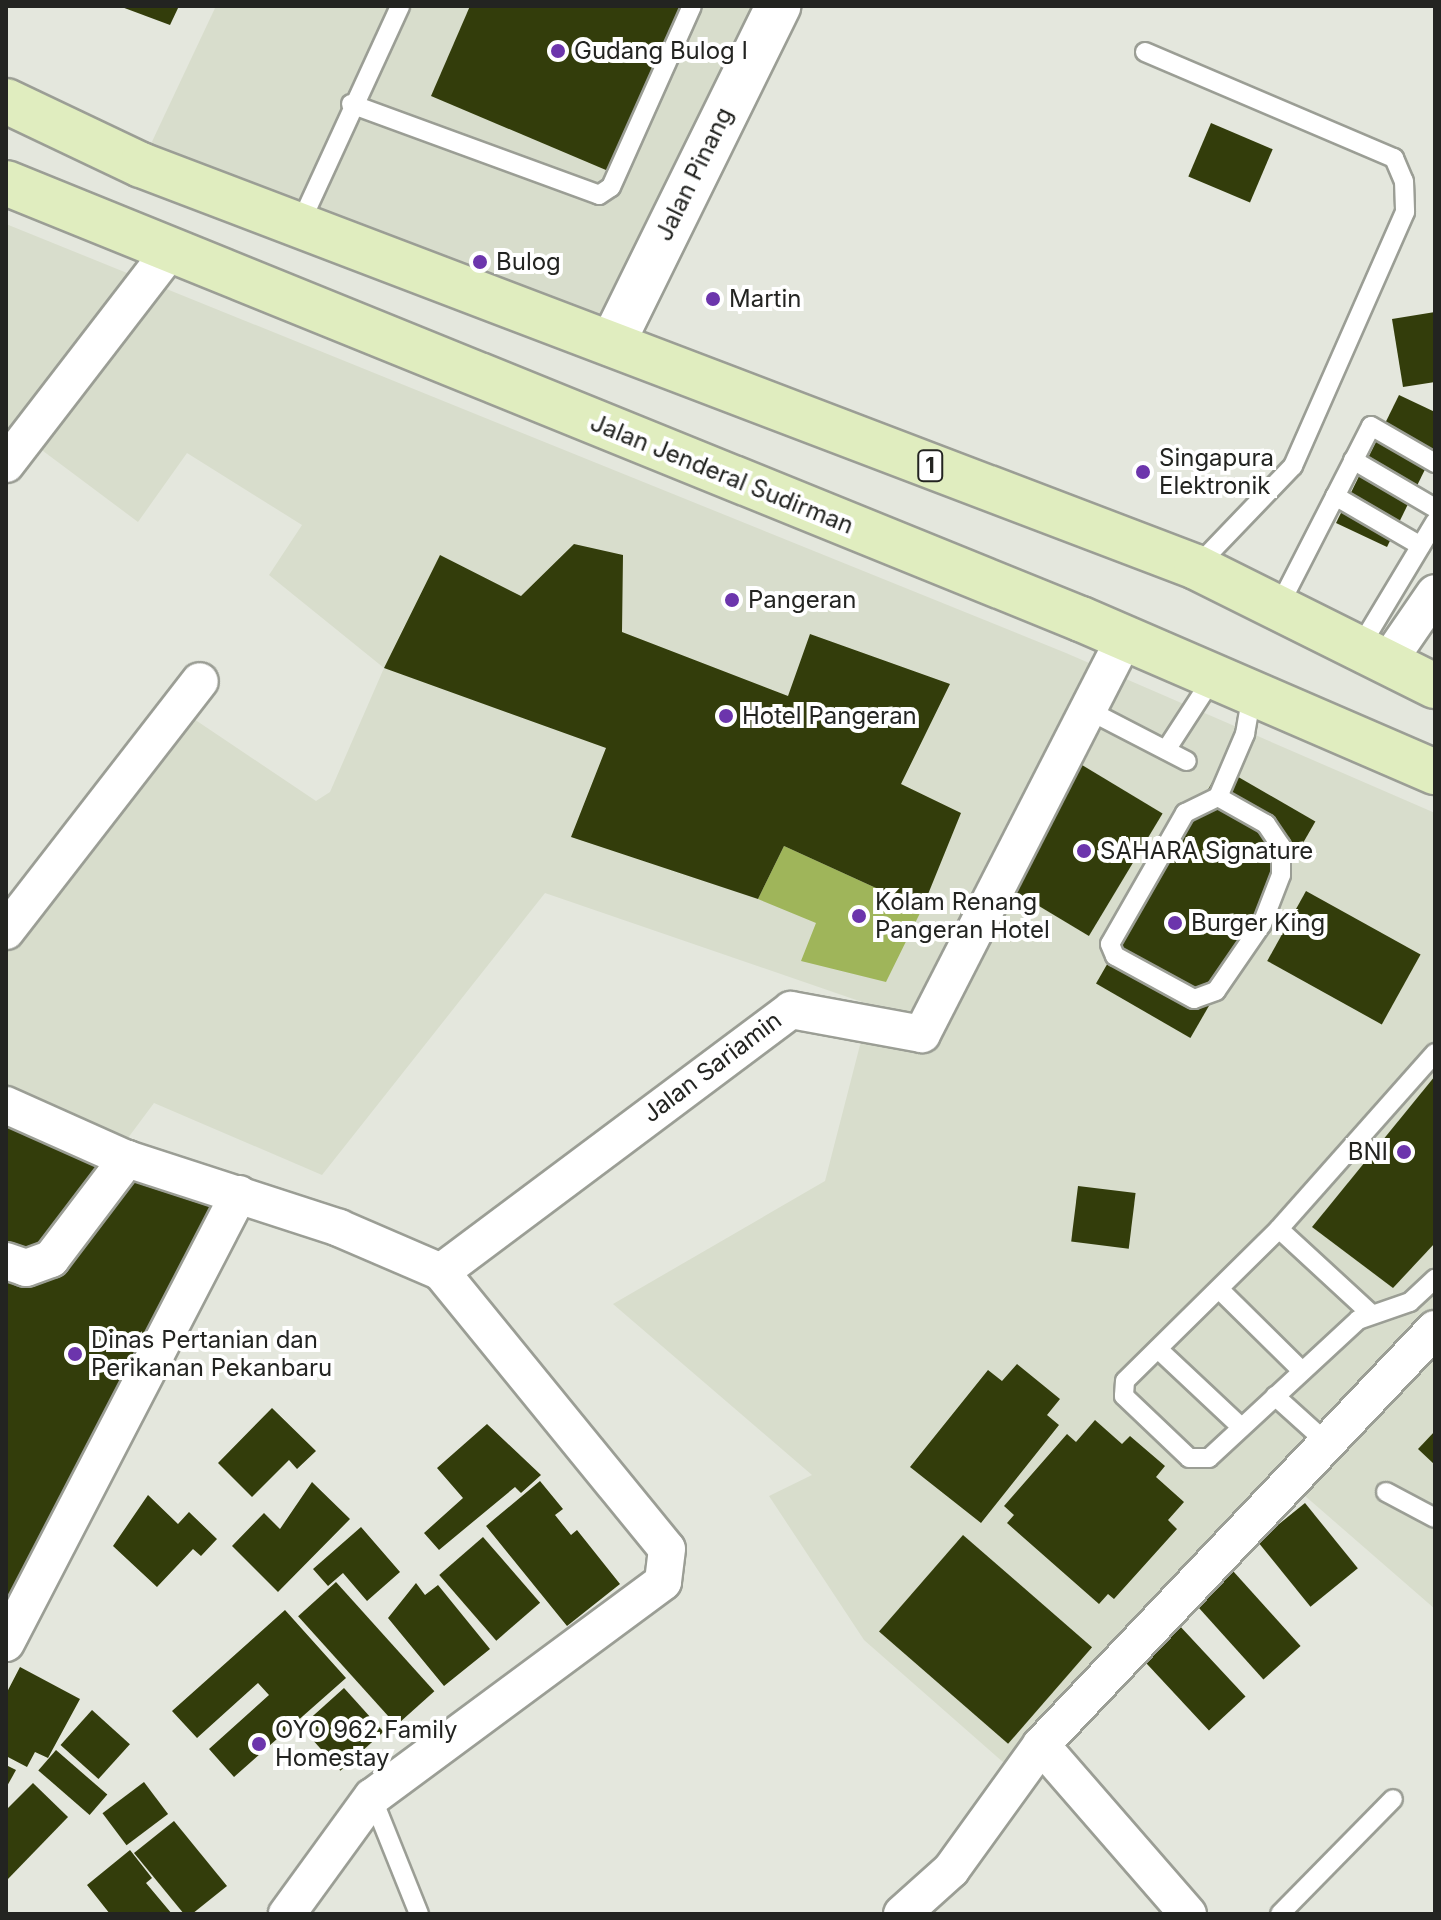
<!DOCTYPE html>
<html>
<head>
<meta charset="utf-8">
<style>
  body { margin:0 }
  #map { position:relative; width:1441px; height:1920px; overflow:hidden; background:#e4e7dd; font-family:Inter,sans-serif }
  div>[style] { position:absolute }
  .built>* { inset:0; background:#d8ddcc }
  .water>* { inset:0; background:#9fb55a }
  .building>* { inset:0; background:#333d0b; transform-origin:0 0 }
  .roads { filter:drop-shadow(2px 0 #9b9e95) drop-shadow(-2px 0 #9b9e95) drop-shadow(0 2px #9b9e95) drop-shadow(0 -2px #9b9e95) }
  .service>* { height:18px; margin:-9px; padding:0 9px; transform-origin:9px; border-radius:9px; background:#fff }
  .minor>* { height:36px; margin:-18px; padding:0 18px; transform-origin:18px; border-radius:18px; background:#fff }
  .tertiary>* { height:44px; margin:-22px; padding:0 22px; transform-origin:22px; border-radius:22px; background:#fff }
  .primary>* { height:44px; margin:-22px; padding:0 22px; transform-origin:22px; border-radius:22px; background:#e0edbf }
  .dots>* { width:22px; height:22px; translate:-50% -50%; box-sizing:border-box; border:4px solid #fff; border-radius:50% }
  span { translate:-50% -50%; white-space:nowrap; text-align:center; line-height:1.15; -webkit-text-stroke:8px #fff; paint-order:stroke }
  .shield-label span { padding:2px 6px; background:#fff; border:2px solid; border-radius:6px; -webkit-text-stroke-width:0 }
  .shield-label { font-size:22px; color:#232421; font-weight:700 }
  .poi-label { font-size:24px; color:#232421 }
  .left { translate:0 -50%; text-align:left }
  .right { translate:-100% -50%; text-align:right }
  .street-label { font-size:24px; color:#232421 }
  .frame { position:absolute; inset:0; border:8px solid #232421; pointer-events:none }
</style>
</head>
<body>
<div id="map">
  <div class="built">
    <div style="clip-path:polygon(216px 6px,784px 6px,612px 344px,141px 165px)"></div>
    <div style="clip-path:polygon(6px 224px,1066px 653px,1435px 813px,1435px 1609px,1281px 1475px,1012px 1770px,864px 1640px,769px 1496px,812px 1475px,613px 1304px,825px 1181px,860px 1045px,894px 1013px,545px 893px,322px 1175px,154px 1103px,119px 1150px,6px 1100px,6px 953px,188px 715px,316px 801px,330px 792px,384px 668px,269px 575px,302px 525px,187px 453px,138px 522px,11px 427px,6px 432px)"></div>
  </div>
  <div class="water">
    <div style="clip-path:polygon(784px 846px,922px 909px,886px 982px,801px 961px,816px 923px,758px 899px)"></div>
  </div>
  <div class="building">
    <div style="clip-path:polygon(119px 6px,179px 6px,170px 25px)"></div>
    <div style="clip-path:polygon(470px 6px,684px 6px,613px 173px,431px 96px)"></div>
    <div style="left:1211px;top:123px;width:67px;height:58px;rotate:23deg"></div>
    <div style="clip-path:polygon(1435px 312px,1435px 382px,1403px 387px,1392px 319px)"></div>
    <div style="clip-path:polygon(1399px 395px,1435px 412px,1435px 449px,1387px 547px,1336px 523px)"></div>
    <div style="clip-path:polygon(574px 544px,623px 555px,622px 632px,788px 696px,810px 634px,950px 684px,901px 784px,961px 813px,922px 909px,784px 846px,758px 899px,571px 837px,606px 748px,384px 668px,440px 555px,521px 596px)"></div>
    <div style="left:1082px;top:765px;width:94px;height:143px;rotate:31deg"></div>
    <div style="left:1221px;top:767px;width:109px;height:250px;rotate:30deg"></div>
    <div style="left:1306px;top:891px;width:131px;height:80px;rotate:29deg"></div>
    <div style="clip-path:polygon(1435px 1076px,1435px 1243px,1393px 1288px,1312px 1227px)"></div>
    <div style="clip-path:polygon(6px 1111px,231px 1193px,6px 1635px)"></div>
    <div style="left:1078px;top:1186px;width:58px;height:56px;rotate:7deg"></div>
    <div style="clip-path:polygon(1017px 1364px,1060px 1399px,1047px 1415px,1059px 1425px,981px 1523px,910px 1467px,988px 1370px,1002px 1381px)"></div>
    <div style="clip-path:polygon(272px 1408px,316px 1451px,297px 1469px,289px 1460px,252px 1497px,218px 1463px)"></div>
    <div style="clip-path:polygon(1095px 1420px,1122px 1444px,1130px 1436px,1165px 1466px,1156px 1477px,1184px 1502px,1168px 1520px,1177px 1529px,1114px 1599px,1108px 1594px,1099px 1604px,1007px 1523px,1014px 1515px,1004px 1506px,1067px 1434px,1076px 1442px)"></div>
    <div style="clip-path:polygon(487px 1424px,541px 1475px,521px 1493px,515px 1487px,439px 1550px,424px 1533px,463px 1498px,437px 1468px)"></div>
    <div style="clip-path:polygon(1435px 1431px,1435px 1465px,1418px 1449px)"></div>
    <div style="clip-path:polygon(540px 1481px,563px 1509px,555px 1515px,571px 1535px,577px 1530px,620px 1584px,567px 1626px,486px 1526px)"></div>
    <div style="clip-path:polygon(312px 1482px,350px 1519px,278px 1592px,232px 1546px,264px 1513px,280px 1529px)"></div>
    <div style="clip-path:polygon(148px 1495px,178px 1524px,189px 1512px,217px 1539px,201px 1556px,193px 1549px,157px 1587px,113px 1546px)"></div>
    <div style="left:1305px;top:1503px;width:84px;height:61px;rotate:51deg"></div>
    <div style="clip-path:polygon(361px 1527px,400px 1572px,367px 1601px,343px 1573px,328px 1586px,313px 1569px)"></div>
    <div style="left:963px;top:1535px;width:171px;height:128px;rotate:41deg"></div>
    <div style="left:483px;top:1537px;width:87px;height:58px;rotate:49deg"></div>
    <div style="left:1233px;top:1571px;width:101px;height:50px;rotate:48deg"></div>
    <div style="left:336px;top:1582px;width:147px;height:51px;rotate:48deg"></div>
    <div style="clip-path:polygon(416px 1583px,425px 1595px,438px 1585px,490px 1649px,444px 1686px,388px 1618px)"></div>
    <div style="clip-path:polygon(285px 1610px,346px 1678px,234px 1777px,209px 1749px,269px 1695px,258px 1683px,197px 1738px,172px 1711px)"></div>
    <div style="left:1178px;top:1624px;width:99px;height:50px;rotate:47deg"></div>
    <div style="clip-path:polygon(20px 1667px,80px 1699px,48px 1758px,35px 1752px,27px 1767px,6px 1756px,6px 1694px)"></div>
    <div style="left:344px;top:1688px;width:59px;height:58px;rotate:48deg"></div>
    <div style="left:92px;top:1710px;width:51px;height:47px;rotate:42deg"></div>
    <div style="left:56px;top:1750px;width:68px;height:27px;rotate:41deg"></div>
    <div style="clip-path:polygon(6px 1765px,16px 1770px,6px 1788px)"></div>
    <div style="left:144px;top:1782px;width:40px;height:52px;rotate:53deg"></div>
    <div style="clip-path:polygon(33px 1783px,68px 1817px,6px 1881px,6px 1810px)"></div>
    <div style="clip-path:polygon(174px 1821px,227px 1886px,192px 1914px,184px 1914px,134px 1853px)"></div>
    <div style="clip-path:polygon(130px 1850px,152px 1878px,146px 1883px,172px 1914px,110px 1914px,87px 1885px)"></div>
  </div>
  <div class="roads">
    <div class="service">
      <div style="left:1145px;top:52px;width:271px;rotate:23.1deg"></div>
      <div style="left:1394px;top:158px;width:25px;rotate:67deg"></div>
      <div style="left:1404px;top:181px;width:31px;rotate:88deg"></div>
      <div style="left:1405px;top:212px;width:278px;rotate:113.8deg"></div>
      <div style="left:1293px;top:466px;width:140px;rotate:133.8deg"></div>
      <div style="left:351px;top:104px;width:264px;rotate:20.1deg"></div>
      <div style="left:599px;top:195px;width:14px;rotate:-34deg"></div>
      <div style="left:611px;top:187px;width:198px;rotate:-65.9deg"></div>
      <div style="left:299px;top:226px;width:242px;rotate:-65.3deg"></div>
      <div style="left:1353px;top:460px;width:95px;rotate:30.3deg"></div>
      <div style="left:1335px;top:496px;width:99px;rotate:30.2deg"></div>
      <div style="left:1278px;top:608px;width:204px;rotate:-62.9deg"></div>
      <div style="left:1371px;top:426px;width:74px;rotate:30deg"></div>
      <div style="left:1360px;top:647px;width:146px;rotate:-59deg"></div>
      <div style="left:1088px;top:710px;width:111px;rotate:27.3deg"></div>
      <div style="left:1166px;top:750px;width:88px;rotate:-57deg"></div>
      <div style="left:1218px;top:797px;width:55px;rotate:29.4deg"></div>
      <div style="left:1266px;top:824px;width:27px;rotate:56deg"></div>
      <div style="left:1281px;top:846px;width:29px;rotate:90deg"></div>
      <div style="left:1281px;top:875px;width:53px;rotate:111.2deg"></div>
      <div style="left:1262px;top:924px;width:81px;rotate:124.5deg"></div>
      <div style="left:1216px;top:991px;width:23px;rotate:160deg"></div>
      <div style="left:1194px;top:999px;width:90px;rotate:-151.4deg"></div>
      <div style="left:1115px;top:956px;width:13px;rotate:-113deg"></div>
      <div style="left:1110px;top:944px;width:151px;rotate:-60.2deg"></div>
      <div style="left:1185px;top:813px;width:37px;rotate:-26deg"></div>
      <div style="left:1218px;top:797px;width:69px;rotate:-66.8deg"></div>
      <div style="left:1245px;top:734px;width:41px;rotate:-80.1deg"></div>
      <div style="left:1435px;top:1053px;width:235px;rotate:131.6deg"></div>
      <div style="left:1279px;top:1229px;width:216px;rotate:135.4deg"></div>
      <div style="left:1125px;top:1381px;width:15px;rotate:94deg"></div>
      <div style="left:1124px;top:1396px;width:90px;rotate:43.6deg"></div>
      <div style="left:1189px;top:1458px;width:20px"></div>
      <div style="left:1209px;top:1458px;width:203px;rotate:-42.8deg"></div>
      <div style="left:1358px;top:1320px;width:55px;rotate:-19.1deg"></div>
      <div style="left:1410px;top:1302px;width:34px;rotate:-43deg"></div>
      <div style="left:1279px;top:1229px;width:122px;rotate:42.7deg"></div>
      <div style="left:1219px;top:1289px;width:114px;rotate:44.6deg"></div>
      <div style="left:1158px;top:1349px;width:114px;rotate:43.2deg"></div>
      <div style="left:1275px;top:1396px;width:70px;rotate:42.1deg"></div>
      <div style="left:1386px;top:1492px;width:55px;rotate:28deg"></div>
      <div style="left:372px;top:1797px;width:126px;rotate:68.1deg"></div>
      <div style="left:1280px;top:1914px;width:161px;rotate:-45.5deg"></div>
    </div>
    <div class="minor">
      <div style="left:6px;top:464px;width:270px;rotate:-52.4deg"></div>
      <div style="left:1389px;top:660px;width:81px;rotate:-55.5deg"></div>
      <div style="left:6px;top:931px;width:316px;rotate:-52.2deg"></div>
      <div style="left:6px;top:1105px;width:133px;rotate:24.1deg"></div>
      <div style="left:127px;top:1159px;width:223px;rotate:18deg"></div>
      <div style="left:339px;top:1228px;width:111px;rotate:23.3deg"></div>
      <div style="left:441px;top:1272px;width:357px;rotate:50.8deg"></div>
      <div style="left:667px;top:1549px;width:33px;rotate:97deg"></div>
      <div style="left:663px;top:1582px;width:362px;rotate:143.5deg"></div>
      <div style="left:372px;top:1797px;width:145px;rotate:126deg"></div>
      <div style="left:6px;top:1261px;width:21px;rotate:19deg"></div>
      <div style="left:26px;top:1268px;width:27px;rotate:-20deg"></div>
      <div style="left:51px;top:1259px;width:126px;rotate:-52.8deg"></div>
      <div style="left:441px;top:1272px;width:437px;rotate:-36.8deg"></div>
      <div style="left:791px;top:1010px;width:133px;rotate:10.4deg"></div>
      <div style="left:922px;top:1034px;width:443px;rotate:-62.9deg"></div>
      <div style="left:6px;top:1643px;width:506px;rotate:-62.57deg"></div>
      <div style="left:902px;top:1914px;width:66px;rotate:-41.9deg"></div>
      <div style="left:951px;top:1870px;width:154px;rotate:-54.2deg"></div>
      <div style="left:1188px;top:1914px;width:224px;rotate:-131deg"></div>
      <div style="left:1041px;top:1745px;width:573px;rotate:-46.56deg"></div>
    </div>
    <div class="tertiary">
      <div style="left:612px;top:344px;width:377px;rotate:-63.8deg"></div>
    </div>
    <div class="primary">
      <div style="left:6px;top:101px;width:149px;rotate:25.4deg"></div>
      <div style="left:141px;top:165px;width:1129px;rotate:20.86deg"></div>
      <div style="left:1196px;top:567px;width:267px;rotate:26.5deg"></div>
      <div style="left:6px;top:183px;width:1160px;rotate:22.08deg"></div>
      <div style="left:1081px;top:619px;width:386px;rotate:23.4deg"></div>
    </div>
  </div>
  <div class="dots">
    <div style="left:558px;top:51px;background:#6c35ac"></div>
    <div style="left:480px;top:262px;background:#6c35ac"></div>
    <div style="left:713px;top:299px;background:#6c35ac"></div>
    <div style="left:1143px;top:472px;background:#6c35ac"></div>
    <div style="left:732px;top:600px;background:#6c35ac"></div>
    <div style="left:726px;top:716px;background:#6c35ac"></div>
    <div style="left:1084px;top:851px;background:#6c35ac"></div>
    <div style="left:859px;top:916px;background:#6c35ac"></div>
    <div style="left:1175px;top:923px;background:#6c35ac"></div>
    <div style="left:1404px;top:1152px;background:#6c35ac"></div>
    <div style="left:75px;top:1354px;background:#6c35ac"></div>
    <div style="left:259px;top:1744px;background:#6c35ac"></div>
  </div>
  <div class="shield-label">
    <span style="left:930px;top:466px">1</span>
  </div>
  <div class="poi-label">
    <span class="left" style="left:574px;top:51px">Gudang Bulog I</span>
    <span class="left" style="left:496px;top:262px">Bulog</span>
    <span class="left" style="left:729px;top:299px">Martin</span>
    <span class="left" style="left:1159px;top:472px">Singapura<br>Elektronik</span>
    <span class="left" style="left:748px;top:600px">Pangeran</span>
    <span class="left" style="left:742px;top:716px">Hotel Pangeran</span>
    <span class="left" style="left:1100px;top:851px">SAHARA Signature</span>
    <span class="left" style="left:875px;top:916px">Kolam Renang<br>Pangeran Hotel</span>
    <span class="left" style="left:1191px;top:923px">Burger King</span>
    <span class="right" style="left:1388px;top:1152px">BNI</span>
    <span class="left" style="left:91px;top:1354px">Dinas Pertanian dan<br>Perikanan Pekanbaru</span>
    <span class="left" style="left:275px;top:1744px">OYO 962 Family<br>Homestay</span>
  </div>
  <div class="street-label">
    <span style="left:694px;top:174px;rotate:-64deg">Jalan Pinang</span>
    <span style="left:722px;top:474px;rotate:22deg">Jalan Jenderal Sudirman</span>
    <span style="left:712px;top:1067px;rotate:-37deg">Jalan Sariamin</span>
  </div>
  <div class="frame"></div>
</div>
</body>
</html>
